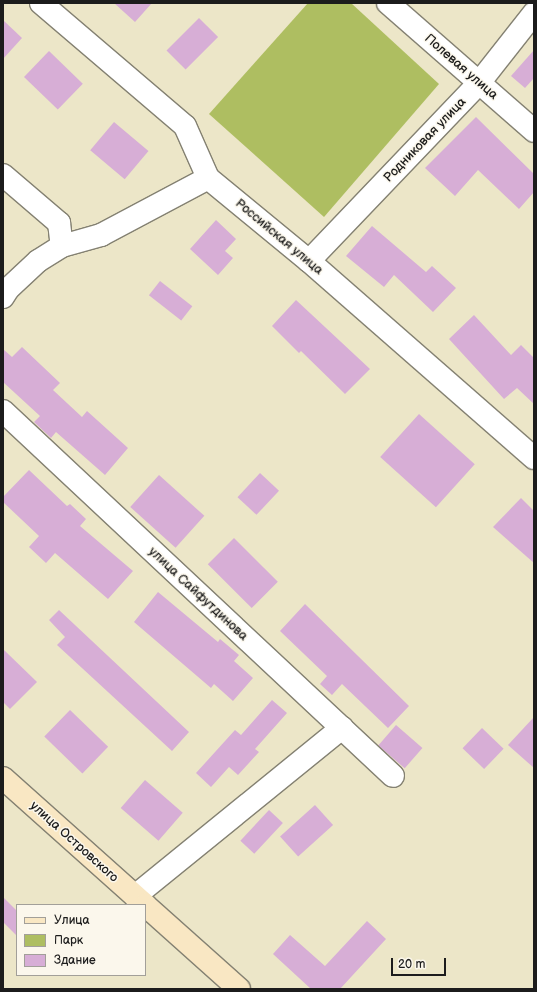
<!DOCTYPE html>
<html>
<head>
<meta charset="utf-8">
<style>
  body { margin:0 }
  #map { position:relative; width:537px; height:992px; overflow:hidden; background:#ece6c8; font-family:"Balsamiq Sans",sans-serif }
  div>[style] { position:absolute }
  .green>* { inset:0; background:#aebe61 }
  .building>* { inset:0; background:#d7aed6; transform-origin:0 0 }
  .roads { filter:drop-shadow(1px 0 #848172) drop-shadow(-1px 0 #848172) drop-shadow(0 1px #848172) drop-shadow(0 -1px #848172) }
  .minor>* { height:22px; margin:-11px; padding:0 11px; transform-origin:11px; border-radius:11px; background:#fff }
  .tertiary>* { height:22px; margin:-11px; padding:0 11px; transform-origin:11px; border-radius:11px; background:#fff }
  .secondary>* { height:22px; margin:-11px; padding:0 11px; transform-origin:11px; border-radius:11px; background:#f9e7c3 }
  span { translate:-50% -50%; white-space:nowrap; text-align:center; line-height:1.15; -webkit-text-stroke:3px #fbf7ec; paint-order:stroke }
  .street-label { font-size:13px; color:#1c1c1c }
  .frame { position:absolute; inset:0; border:4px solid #1c1c1c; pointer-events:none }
  .legend { position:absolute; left:16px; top:904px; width:130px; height:72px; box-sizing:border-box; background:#fbf7ec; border:1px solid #a29f99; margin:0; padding:5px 7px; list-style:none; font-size:12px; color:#1c1c1c }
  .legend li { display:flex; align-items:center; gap:8px; height:20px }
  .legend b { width:20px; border:1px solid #a29f99 }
  .scale { position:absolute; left:391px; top:958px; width:55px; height:18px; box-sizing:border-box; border:2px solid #1c1c1c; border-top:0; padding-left:5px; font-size:12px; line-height:14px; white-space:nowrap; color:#1c1c1c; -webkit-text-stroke:3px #fbf7ec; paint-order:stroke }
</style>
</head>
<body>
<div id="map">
  <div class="green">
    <div style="clip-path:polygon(308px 3px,351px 3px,439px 84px,324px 217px,209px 114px)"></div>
  </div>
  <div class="building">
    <div style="clip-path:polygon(114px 3px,152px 3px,135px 22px)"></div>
    <div style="left:199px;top:18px;width:27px;height:46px;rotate:45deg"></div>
    <div style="clip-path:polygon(3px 20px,22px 38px,3px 59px)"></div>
    <div style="clip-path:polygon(534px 50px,534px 78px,525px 88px,511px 76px)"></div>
    <div style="left:49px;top:51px;width:47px;height:36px;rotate:44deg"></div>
    <div style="clip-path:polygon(476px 117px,534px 174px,534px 192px,519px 209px,478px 170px,455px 196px,425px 168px)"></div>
    <div style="left:114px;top:122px;width:45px;height:37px;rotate:40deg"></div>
    <div style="clip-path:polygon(216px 220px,236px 239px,225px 251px,233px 258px,218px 275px,190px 249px)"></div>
    <div style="clip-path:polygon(372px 226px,426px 272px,432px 266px,456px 288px,433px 312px,394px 275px,384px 287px,346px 256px)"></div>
    <div style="left:160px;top:281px;width:41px;height:18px;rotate:38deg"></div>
    <div style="clip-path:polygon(296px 300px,370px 369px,345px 394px,301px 351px,299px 353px,272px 326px)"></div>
    <div style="clip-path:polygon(474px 315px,511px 355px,521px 345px,534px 358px,534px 404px,517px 388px,504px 399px,449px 339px)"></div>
    <div style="clip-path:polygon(22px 347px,60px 383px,53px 390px,82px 417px,87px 411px,128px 448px,105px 475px,56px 432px,51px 438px,34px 422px,40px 416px,3px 382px,3px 349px,12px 357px)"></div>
    <div style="left:419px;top:414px;width:75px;height:58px;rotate:42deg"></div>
    <div style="clip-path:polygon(29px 470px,67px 506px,70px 504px,86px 519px,80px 526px,133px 571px,108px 599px,55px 553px,46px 563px,29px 547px,39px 536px,3px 502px,3px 497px)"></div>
    <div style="left:260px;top:473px;width:26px;height:33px;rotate:43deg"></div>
    <div style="left:159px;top:475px;width:61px;height:43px;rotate:42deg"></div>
    <div style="clip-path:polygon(521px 498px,534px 511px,534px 563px,493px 527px)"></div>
    <div style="left:234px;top:538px;width:62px;height:37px;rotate:45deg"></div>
    <div style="clip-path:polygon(158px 592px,218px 642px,220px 639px,239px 655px,234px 661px,253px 678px,233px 701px,214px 684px,211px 688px,134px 622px)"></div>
    <div style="clip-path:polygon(305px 604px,409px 706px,388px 728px,342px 684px,332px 695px,320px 684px,327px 676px,280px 631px)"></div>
    <div style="clip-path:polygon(59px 610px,189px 732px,172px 751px,57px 645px,65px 637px,49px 620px)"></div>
    <div style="clip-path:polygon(3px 649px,37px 682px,10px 709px,3px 702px)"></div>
    <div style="clip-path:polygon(272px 700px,287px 713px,255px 749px,259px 752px,238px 775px,229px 767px,211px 787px,196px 773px,235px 730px,241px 735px)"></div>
    <div style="left:70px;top:710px;width:53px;height:37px;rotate:44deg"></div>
    <div style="clip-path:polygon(534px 717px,534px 768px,508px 745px)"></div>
    <div style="left:396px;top:725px;width:35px;height:27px;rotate:41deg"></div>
    <div style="left:482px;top:728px;width:30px;height:28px;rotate:44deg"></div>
    <div style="left:145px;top:780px;width:50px;height:37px;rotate:41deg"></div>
    <div style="left:315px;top:805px;width:27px;height:47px;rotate:48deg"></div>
    <div style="left:269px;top:810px;width:19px;height:42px;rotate:43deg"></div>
    <div style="clip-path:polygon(3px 897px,17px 911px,17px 936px,3px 922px)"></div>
    <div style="clip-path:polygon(367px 921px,386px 939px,340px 989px,311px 989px,273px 954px,290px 935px,325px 966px)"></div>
  </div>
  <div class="roads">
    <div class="minor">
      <div style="left:41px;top:3px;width:189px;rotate:40.5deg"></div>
      <div style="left:185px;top:126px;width:57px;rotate:66.1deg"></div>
      <div style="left:388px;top:3px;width:194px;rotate:41.2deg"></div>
      <div style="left:3px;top:175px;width:74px;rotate:40.6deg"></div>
      <div style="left:59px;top:223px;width:23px;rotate:83deg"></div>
      <div style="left:309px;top:261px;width:299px;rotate:41.2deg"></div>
      <div style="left:3px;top:411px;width:534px;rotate:43.1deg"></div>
      <div style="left:135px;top:896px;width:267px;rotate:-39.1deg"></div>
    </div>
    <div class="tertiary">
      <div style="left:3px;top:297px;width:9px;rotate:-58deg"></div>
      <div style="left:8px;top:289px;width:41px;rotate:-43deg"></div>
      <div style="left:38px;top:261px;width:28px;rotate:-32deg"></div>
      <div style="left:62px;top:246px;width:41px;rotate:-15.8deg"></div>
      <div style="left:101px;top:235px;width:121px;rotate:-28deg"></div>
      <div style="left:208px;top:178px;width:131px;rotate:39.4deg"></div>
      <div style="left:309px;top:261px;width:246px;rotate:-46.3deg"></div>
      <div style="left:479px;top:83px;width:89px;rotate:-51.8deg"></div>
    </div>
    <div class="secondary">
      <div style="left:3px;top:778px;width:191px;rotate:41.8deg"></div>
      <div style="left:145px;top:905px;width:126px;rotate:41.8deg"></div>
    </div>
  </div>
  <div class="street-label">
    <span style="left:461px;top:67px;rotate:41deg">Полевая улица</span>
    <span style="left:425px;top:140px;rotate:-46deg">Родниковая улица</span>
    <span style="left:279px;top:237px;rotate:40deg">Российская улица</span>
    <span style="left:198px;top:594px;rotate:43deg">улица Сайфутдинова</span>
    <span style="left:74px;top:842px;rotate:42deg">улица Островского</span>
  </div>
  <div class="frame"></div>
  <ul class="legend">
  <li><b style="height:5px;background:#f9e7c3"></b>Улица</li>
  <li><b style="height:11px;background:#aebe61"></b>Парк</li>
  <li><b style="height:11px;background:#d7aed6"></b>Здание</li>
  </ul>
  <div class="scale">20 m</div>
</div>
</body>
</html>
